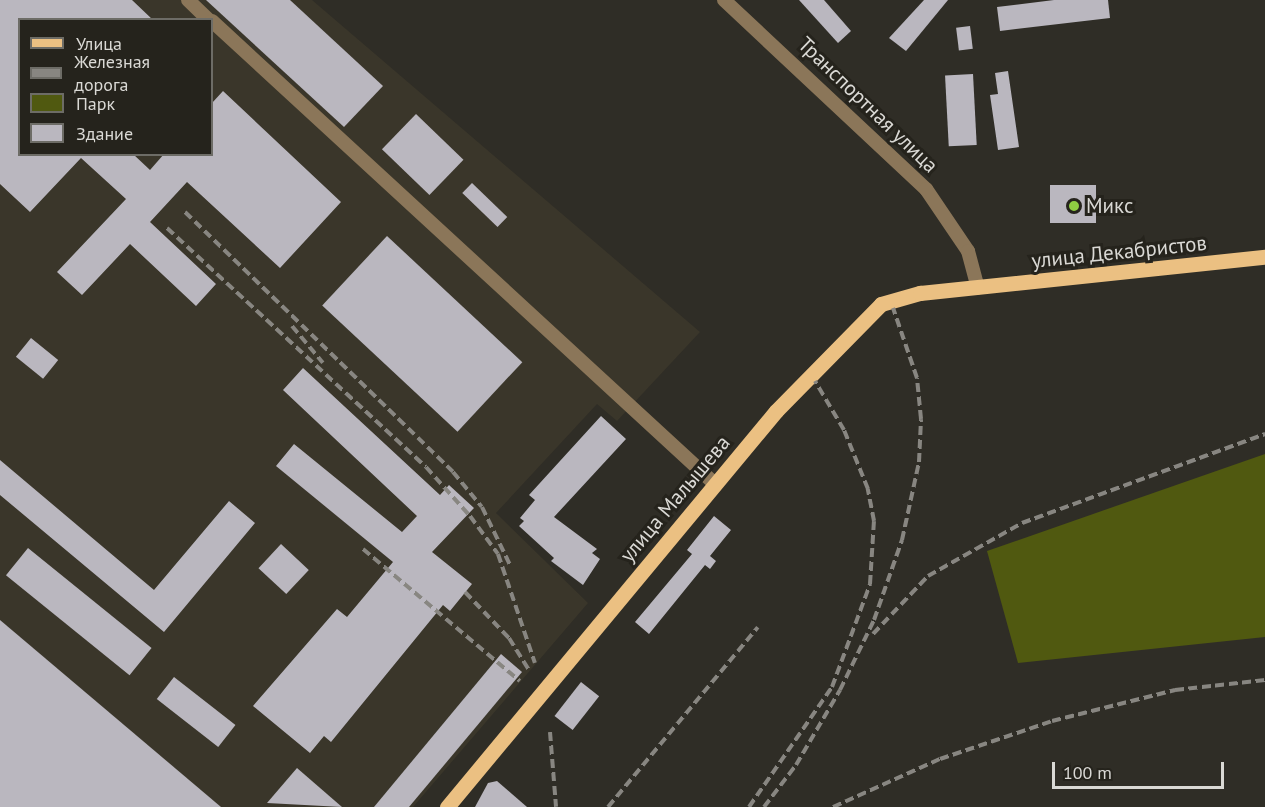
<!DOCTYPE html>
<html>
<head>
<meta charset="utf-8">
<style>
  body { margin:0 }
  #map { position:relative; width:1265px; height:807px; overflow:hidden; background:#2f2d26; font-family:"PT Sans",sans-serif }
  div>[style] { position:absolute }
  .built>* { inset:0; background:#3a362a }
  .green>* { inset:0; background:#505910 }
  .building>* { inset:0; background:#bab7bf; transform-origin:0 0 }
  .minor>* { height:14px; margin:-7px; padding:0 7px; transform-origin:7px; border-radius:7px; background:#8b7659 }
  .major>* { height:15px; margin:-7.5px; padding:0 7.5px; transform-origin:7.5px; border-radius:7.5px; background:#ebc082 }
  .rail>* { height:4px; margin-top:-2px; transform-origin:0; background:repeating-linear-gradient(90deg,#888681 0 9px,transparent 0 13.5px) }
  .dots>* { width:16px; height:16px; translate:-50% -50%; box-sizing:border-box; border:3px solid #25231c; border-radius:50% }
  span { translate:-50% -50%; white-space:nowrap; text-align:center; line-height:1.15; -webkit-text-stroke:6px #25231c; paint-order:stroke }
  .street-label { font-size:21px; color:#dad9d5 }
  .poi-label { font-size:21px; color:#dad9d5 }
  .left { translate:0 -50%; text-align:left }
  .legend { position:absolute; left:18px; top:18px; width:195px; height:138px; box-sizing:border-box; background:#25231c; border:2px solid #6d6c66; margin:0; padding:8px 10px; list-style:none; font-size:18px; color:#dad9d5 }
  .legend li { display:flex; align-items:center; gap:12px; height:30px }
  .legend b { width:30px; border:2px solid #6d6c66 }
  .scale { position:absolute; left:1052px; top:762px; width:172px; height:27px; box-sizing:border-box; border:3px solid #dad9d5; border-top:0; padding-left:8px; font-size:18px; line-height:21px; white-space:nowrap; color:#dad9d5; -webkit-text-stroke:4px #25231c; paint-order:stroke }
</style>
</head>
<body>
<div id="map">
  <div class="built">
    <div style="clip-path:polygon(evenodd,0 0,312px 0,700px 332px,617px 421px,597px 404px,496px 513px,588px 603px,413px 807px,0 807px,0 0,20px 20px,212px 20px,212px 154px,20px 154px,20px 20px)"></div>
  </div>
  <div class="green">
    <div style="clip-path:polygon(1265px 454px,1265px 637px,1018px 663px,987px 551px)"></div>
  </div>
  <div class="building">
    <div style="clip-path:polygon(0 0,132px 0,153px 20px,20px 20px,20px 154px,133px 154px,150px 170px,164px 154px,212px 154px,212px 103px,223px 91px,341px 202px,280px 268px,187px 182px,150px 222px,216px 284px,196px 306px,130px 244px,82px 295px,57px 272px,126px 199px,81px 158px,30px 212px,0 184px)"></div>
    <div style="clip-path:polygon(206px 0,290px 0,383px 86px,344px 127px)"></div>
    <div style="clip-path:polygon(799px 0,824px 0,851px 31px,838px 43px)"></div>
    <div style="clip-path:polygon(924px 0,948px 0,906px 51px,889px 38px)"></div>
    <div style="clip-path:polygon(1054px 0,1108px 0,1110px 18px,1000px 31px,997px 7px)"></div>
    <div style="left:970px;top:26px;width:23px;height:14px;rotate:83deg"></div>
    <div style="clip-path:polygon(1008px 71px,1019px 147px,998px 150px,990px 95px,998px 94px,995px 73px)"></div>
    <div style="left:973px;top:74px;width:71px;height:28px;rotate:87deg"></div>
    <div style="left:416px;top:114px;width:66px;height:49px;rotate:44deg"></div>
    <div style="left:472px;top:183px;width:49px;height:14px;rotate:44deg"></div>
    <div style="left:1096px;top:185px;width:38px;height:46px;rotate:90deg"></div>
    <div style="left:387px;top:236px;width:185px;height:95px;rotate:43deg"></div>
    <div style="left:31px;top:338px;width:35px;height:24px;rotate:39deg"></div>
    <div style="clip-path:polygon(303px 368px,440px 495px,449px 485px,474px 508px,432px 552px,472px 584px,450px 611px,443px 605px,331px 742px,324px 736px,310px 753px,253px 706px,337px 609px,347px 617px,393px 562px,276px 466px,294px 444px,402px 532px,417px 516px,283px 390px)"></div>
    <div style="clip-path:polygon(601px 416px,626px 439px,554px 517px,597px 549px,592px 553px,600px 559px,583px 585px,551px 561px,554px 558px,519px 526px,524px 521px,520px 518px,535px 500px,529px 495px)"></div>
    <div style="clip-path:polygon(0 460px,154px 590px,229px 501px,255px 523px,164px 632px,0 495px)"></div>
    <div style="clip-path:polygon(714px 516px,731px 530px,710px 556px,716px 561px,710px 569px,705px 565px,649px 634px,635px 622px,692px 554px,687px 550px)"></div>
    <div style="left:281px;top:544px;width:38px;height:33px;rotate:43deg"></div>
    <div style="left:28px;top:548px;width:159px;height:35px;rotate:39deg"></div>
    <div style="clip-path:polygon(0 620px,221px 807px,0 807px)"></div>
    <div style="clip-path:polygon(501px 654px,522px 672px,409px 807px,374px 807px)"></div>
    <div style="left:174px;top:677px;width:78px;height:28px;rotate:38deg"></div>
    <div style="left:581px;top:682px;width:23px;height:43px;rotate:38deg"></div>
    <div style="clip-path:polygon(297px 768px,342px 807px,267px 803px)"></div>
    <div style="clip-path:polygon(497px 781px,527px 807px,475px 807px,488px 783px)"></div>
  </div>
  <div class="minor">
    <div style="left:188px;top:0;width:29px;rotate:44deg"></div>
    <div style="left:724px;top:0;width:277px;rotate:43.1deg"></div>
    <div style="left:926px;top:189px;width:75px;rotate:55.9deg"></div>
    <div style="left:968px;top:251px;width:38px;rotate:75deg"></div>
    <div style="left:212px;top:21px;width:684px;rotate:42.63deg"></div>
  </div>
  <div class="major">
    <div style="left:447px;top:807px;width:515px;rotate:-50.28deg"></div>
    <div style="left:776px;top:411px;width:150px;rotate:-45.5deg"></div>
    <div style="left:881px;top:304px;width:41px;rotate:-15.8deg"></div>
    <div style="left:920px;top:293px;width:347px;rotate:-6deg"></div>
  </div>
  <div class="rail">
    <div style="left:185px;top:212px;width:373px;rotate:44.1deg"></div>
    <div style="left:453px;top:472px;width:45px;rotate:50.4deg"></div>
    <div style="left:482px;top:507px;width:64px;rotate:64.2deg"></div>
    <div style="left:167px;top:228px;width:352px;rotate:42.7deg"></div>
    <div style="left:426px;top:467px;width:66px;rotate:48.1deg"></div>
    <div style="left:470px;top:516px;width:47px;rotate:53.6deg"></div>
    <div style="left:498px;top:554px;width:115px;rotate:71.3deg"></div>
    <div style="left:292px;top:326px;width:48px;rotate:50deg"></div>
    <div style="left:363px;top:549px;width:205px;rotate:40.1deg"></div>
    <div style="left:465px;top:592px;width:64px;rotate:46.3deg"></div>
    <div style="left:509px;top:638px;width:38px;rotate:58deg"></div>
    <div style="left:873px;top:634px;width:80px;rotate:-46.5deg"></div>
    <div style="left:928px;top:576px;width:108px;rotate:-29.4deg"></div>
    <div style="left:1022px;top:523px;width:259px;rotate:-20.1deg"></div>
    <div style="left:550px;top:732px;width:75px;rotate:85.4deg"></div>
    <div style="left:608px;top:807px;width:234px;rotate:-50.2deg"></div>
    <div style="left:749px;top:807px;width:146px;rotate:-55.3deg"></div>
    <div style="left:832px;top:687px;width:110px;rotate:-69.7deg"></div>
    <div style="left:870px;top:584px;width:63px;rotate:-86.4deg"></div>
    <div style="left:874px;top:521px;width:33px;rotate:-101deg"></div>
    <div style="left:868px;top:489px;width:64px;rotate:-112.1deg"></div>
    <div style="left:844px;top:430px;width:57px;rotate:-120.6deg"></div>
    <div style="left:764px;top:807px;width:53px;rotate:-52.7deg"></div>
    <div style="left:796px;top:765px;width:87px;rotate:-59.6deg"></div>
    <div style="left:840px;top:690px;width:78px;rotate:-64.1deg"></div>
    <div style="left:874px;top:620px;width:85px;rotate:-70.7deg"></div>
    <div style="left:902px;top:540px;width:80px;rotate:-77.7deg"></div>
    <div style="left:919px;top:462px;width:43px;rotate:-87.3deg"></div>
    <div style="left:921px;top:419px;width:41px;rotate:-95.6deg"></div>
    <div style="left:917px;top:378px;width:74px;rotate:-108.9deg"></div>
    <div style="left:833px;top:807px;width:117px;rotate:-24.2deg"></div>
    <div style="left:940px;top:759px;width:118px;rotate:-18.7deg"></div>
    <div style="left:1052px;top:721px;width:127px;rotate:-14.1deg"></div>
    <div style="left:1175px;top:690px;width:91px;rotate:-6.3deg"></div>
  </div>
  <div class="dots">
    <div style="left:1074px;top:206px;background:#8fcd42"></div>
  </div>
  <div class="street-label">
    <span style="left:868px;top:105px;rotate:44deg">Транспортная улица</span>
    <span style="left:1119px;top:252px;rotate:-6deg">улица Декабристов</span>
    <span style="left:675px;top:499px;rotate:-50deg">улица Малышева</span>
  </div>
  <div class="poi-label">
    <span class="left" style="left:1086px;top:206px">Микс</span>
  </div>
  <ul class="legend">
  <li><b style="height:8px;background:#ebc082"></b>Улица</li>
  <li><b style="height:8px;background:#888681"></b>Железная дорога</li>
  <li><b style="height:16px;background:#505910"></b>Парк</li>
  <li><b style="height:16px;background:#bab7bf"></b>Здание</li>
  </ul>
  <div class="scale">100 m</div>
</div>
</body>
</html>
